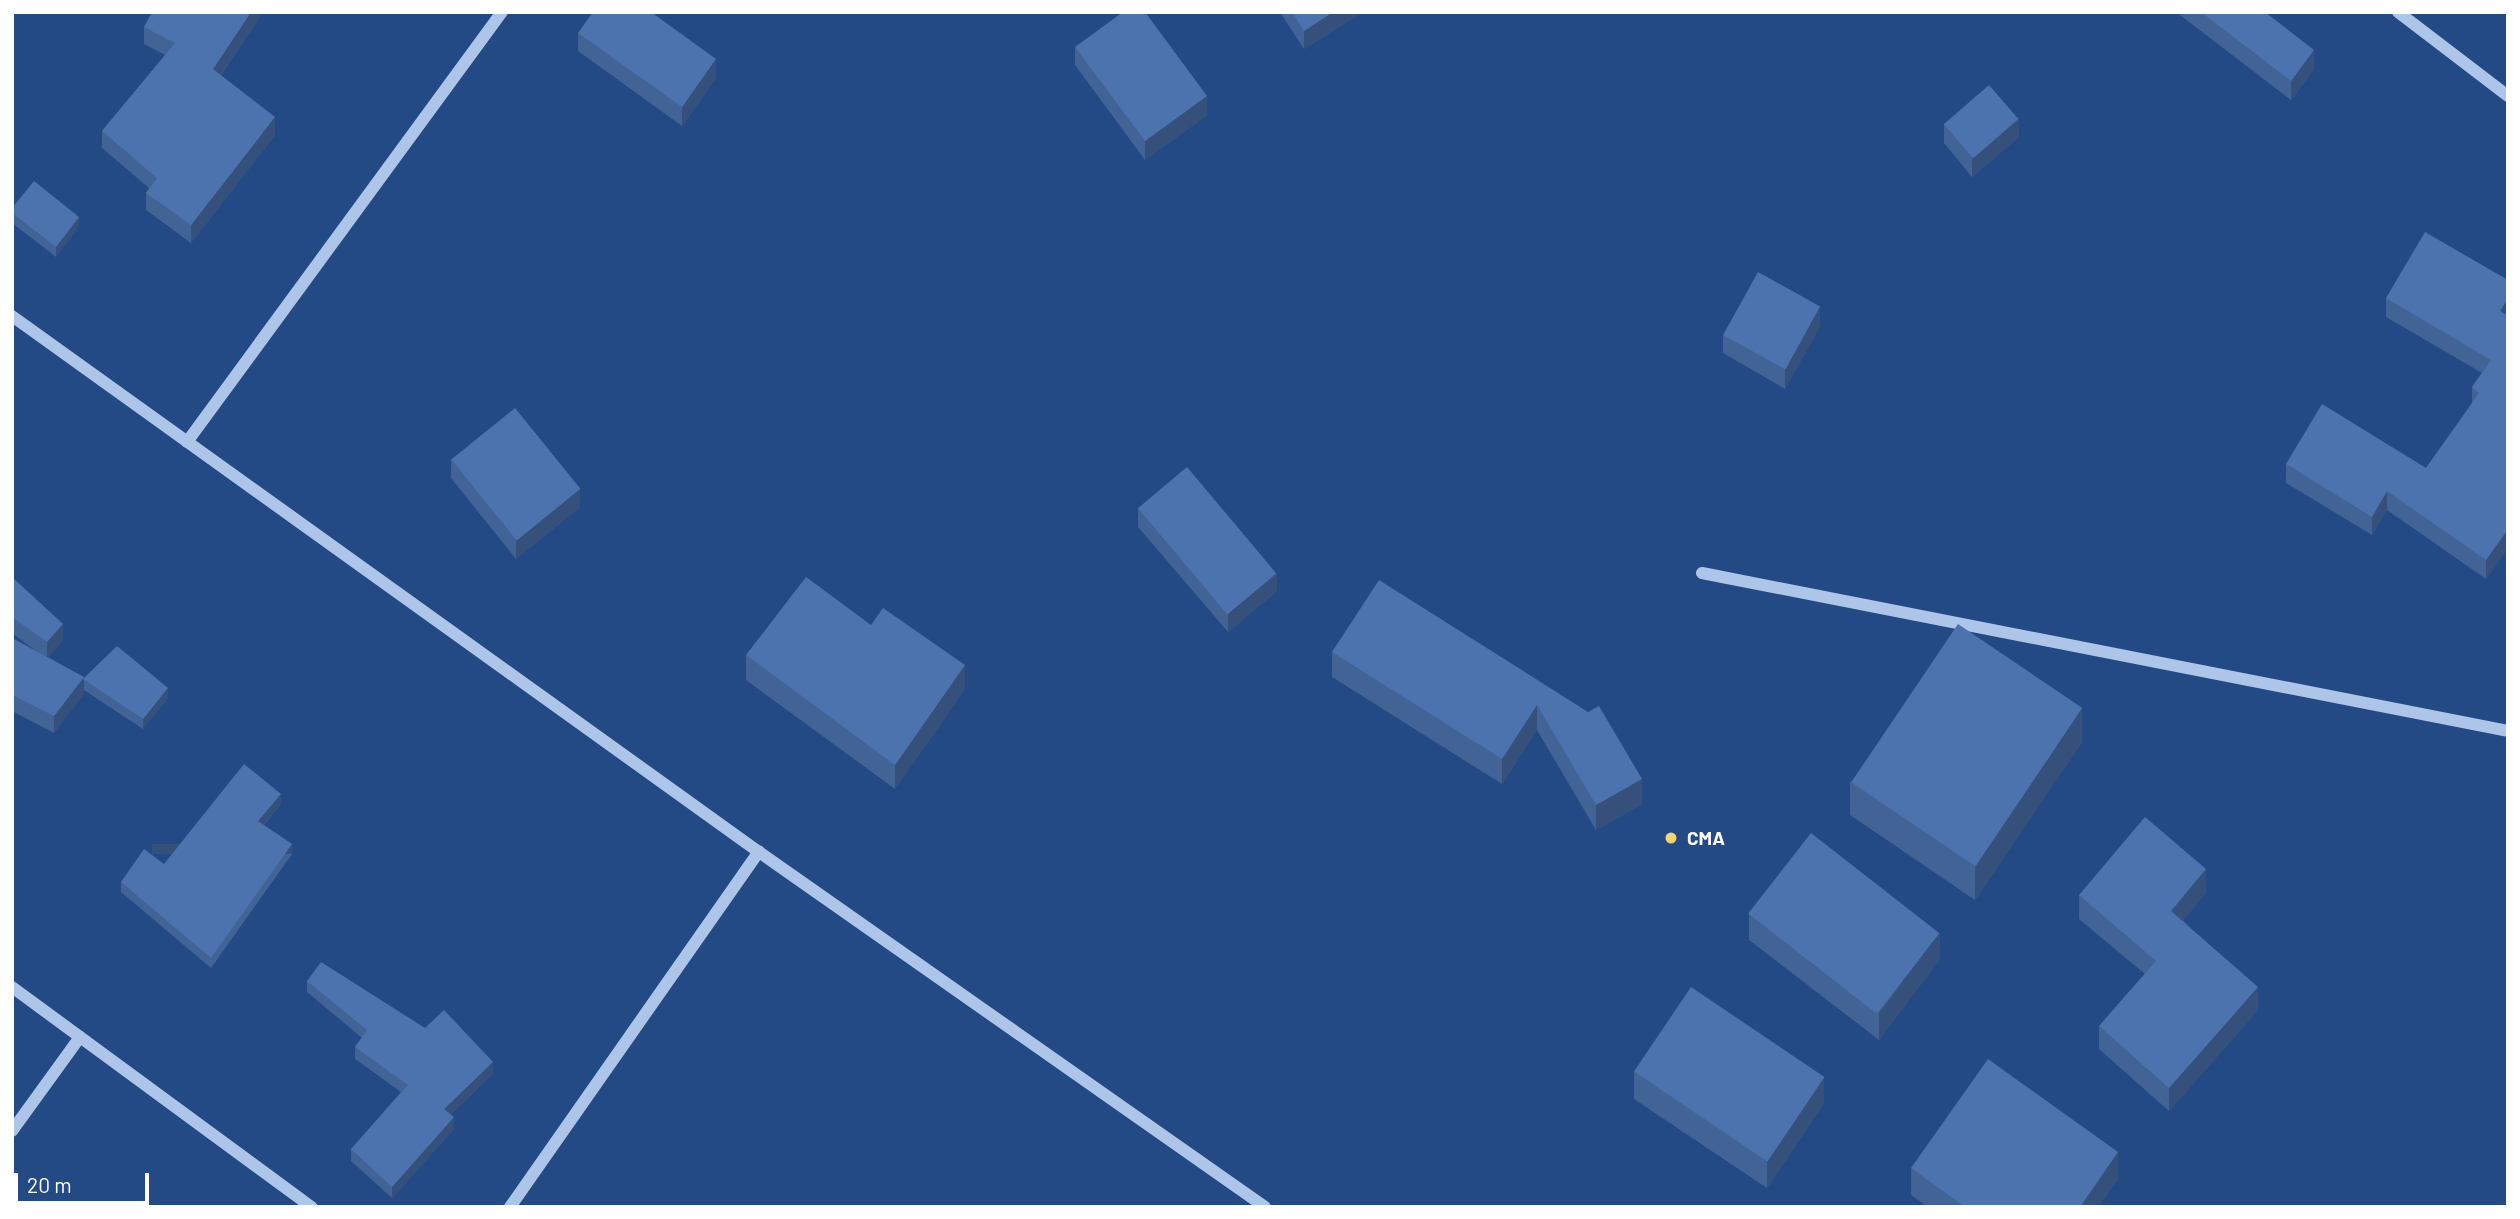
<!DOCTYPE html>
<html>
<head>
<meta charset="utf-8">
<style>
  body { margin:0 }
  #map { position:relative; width:2520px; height:1219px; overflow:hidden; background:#244a86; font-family:Barlow,sans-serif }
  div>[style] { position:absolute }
  .minor>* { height:12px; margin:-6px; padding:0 6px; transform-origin:6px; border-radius:6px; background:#adc5e9 }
  .wall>* { inset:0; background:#416396 }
  .shaded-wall>* { inset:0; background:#35507a; transform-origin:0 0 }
  .building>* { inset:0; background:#4c73ae; transform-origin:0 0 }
  .dots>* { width:19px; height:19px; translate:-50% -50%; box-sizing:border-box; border:4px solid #244a86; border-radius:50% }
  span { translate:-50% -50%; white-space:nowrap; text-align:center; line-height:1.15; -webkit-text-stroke:6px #244a86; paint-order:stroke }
  .poi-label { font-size:19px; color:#fff; font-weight:700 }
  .left { translate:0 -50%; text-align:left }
  .frame { position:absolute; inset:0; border:14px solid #fff; pointer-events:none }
  .scale { position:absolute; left:14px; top:1173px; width:135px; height:32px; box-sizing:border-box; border:4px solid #fff; border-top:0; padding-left:9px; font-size:21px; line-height:24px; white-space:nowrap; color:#fff; -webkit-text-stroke:5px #244a86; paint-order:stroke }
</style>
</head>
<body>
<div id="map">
  <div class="minor">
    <div style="left:2398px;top:12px;width:138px;rotate:37.4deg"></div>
    <div style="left:12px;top:316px;width:919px;rotate:35.66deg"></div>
    <div style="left:759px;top:852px;width:618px;rotate:35.05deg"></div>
    <div style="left:187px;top:442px;width:533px;rotate:-53.78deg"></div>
    <div style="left:1702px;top:573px;width:821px;rotate:11.09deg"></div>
    <div style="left:12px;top:987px;width:372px;rotate:36.3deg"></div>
    <div style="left:12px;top:1131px;width:116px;rotate:-54.1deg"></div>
    <div style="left:510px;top:1207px;width:434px;rotate:-55deg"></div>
  </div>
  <div class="wall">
    <div style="clip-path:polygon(263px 12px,221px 75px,275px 135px,191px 243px,146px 210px,146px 193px,149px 188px,102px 148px,102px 131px,165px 55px,144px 44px,144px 27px)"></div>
    <div style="clip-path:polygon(1280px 12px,1363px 12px,1304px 49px)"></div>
    <div style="clip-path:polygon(2176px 12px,2265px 12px,2314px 69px,2291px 100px)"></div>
    <div style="clip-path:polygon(578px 33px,716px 78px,682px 126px,578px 51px)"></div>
    <div style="clip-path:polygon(1075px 47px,1207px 115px,1145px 160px,1075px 65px)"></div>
    <div style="clip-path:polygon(1944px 124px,2019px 137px,1972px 177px,1944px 143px)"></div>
    <div style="clip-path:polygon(12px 208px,79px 226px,56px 257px,12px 223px)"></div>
    <div style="clip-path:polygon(2508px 280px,2508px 548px,2486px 579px,2387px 510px,2372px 535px,2286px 483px,2286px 464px,2426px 468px,2472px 404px,2472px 387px,2482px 373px,2386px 317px,2386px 298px)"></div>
    <div style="clip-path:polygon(1820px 326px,1785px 389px,1723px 353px,1723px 335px)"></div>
    <div style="clip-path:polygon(451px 459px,580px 507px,516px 559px,451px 478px)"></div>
    <div style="clip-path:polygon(1138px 508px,1277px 591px,1228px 632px,1138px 527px)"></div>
    <div style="clip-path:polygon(12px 577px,63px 640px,48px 657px,84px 678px,168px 698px,143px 729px,84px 690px,84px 693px,54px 733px,12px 711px,12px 638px,36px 651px,12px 633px)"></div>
    <div style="clip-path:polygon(871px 625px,965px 689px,895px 789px,746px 680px,746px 655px)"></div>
    <div style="clip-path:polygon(1332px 652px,1588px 712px,1642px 804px,1596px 830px,1537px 730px,1502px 784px,1332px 677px)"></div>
    <div style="clip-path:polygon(2082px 742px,1975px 900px,1850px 815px,1850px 782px)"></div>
    <div style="clip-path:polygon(281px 804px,264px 825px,292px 854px,211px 968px,121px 892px,121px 882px,164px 864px)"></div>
    <div style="clip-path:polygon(2206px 893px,2183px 920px,2258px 1010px,2169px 1111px,2099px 1049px,2099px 1026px,2145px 974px,2079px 919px,2079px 895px)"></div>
    <div style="clip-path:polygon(1749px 914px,1940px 959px,1879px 1040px,1749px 940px)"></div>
    <div style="clip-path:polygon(307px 981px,493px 1074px,451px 1114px,454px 1129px,392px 1198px,351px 1161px,351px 1149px,401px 1092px,355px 1059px,355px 1047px,362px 1038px,307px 992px)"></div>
    <div style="clip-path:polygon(1634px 1072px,1824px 1103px,1767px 1188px,1634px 1099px)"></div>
    <div style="clip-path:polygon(1911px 1168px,2118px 1179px,2098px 1207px,1928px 1207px,1911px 1195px)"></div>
  </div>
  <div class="shaded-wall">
    <div style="clip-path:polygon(251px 12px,263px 12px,213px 86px,213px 69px)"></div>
    <div style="clip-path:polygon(1333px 12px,1363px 12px,1304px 49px,1304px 31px)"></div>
    <div style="clip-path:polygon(2314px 50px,2314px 69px,2291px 100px,2291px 81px)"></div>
    <div style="clip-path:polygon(716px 59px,716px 78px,682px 126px,682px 107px)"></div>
    <div style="clip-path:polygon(1207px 96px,1207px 115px,1145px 160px,1145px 141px)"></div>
    <div style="clip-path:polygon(275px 117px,275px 135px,191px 243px,191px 225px)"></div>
    <div style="clip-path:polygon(2019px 119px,2019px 137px,1972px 177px,1972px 158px)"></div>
    <div style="clip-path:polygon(79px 217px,79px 226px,56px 257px,56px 247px)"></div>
    <div style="clip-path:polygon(2508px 298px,2508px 316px,2500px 311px)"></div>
    <div style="clip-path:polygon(1820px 307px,1820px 326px,1785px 389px,1785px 370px)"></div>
    <div style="clip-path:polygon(580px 489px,580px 507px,516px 559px,516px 540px)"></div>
    <div style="clip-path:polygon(2387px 491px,2387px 510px,2372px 535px,2372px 517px)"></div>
    <div style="clip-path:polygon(2508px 529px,2508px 548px,2486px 579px,2486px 560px)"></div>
    <div style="clip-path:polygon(1277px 573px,1277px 591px,1228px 632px,1228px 613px)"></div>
    <div style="clip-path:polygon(63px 624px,63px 640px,47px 659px,47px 642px)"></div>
    <div style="clip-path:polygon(965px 665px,965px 689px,895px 789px,895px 765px)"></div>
    <div style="clip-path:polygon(84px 677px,84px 693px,54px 733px,54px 716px)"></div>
    <div style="clip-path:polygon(168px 688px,168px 698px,143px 729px,143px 719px)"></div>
    <div style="clip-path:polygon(1537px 705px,1537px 730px,1502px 784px,1502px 759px)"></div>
    <div style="clip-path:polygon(2082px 709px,2082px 742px,1975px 900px,1975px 866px)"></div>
    <div style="clip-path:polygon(1642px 779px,1642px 804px,1596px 830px,1596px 805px)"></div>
    <div style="clip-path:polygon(281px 794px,281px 804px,258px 831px,258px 821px)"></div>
    <div style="left:292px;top:844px;width:10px;height:140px;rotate:90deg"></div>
    <div style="clip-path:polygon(2206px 869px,2206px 893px,2171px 934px,2171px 911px)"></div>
    <div style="clip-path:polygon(1940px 932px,1940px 959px,1879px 1040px,1879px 1013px)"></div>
    <div style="clip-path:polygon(2258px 987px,2258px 1010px,2169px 1111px,2169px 1088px)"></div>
    <div style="clip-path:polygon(493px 1062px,493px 1074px,444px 1121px,444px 1109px)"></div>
    <div style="clip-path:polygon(1824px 1077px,1824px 1103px,1767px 1188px,1767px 1161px)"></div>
    <div style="clip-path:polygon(454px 1117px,454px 1129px,392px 1198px,392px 1187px)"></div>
    <div style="clip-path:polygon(2118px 1152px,2118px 1179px,2098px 1207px,2080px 1207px)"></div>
  </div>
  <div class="building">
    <div style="clip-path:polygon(152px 12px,251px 12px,213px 69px,275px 117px,191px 225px,146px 193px,157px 178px,102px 131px,175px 43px,144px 27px)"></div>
    <div style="clip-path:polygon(593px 12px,651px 12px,716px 59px,682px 107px,578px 33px)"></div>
    <div style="clip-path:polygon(1123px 12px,1145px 12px,1207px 96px,1145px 141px,1075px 47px)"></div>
    <div style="clip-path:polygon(1292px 12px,1333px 12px,1304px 31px)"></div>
    <div style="clip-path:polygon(2201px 12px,2265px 12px,2314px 50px,2291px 81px)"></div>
    <div style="left:1989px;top:85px;width:45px;height:60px;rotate:49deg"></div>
    <div style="clip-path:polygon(34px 181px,79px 217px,56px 247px,12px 213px,12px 208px)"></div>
    <div style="clip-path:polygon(2425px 232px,2508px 280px,2508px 298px,2500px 311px,2508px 316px,2508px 529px,2486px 560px,2387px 491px,2372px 517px,2286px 464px,2322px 404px,2426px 468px,2479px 393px,2472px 387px,2491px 360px,2386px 298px)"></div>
    <div style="left:1758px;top:272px;width:71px;height:72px;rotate:29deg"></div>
    <div style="left:515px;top:408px;width:104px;height:82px;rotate:51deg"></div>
    <div style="left:1187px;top:467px;width:139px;height:64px;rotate:50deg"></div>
    <div style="clip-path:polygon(12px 577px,63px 624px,47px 642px,12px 617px)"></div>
    <div style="clip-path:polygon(806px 577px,871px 625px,883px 608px,965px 665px,895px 765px,746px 655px)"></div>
    <div style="clip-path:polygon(1379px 580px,1588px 712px,1599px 706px,1642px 779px,1596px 805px,1537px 705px,1502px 759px,1332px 652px)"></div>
    <div style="left:1958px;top:624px;width:150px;height:191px;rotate:34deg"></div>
    <div style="clip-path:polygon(12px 638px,84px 677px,54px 716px,12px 695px)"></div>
    <div style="clip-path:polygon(117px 646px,168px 688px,143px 719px,83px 679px)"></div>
    <div style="clip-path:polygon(244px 764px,281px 794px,258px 821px,292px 844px,211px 958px,121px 882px,144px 849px,164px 864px)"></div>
    <div style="clip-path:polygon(2145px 817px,2206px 869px,2171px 911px,2258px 987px,2169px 1088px,2099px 1026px,2156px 961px,2079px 895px)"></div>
    <div style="left:1811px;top:833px;width:163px;height:102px;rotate:38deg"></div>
    <div style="clip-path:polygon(321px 962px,425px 1028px,444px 1010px,493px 1062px,444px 1109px,454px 1117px,392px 1187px,351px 1149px,408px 1085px,355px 1047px,367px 1030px,307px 981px)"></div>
    <div style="left:1691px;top:987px;width:161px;height:102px;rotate:34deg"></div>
    <div style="clip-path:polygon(1988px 1059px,2118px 1152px,2080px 1207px,1965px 1207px,1911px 1168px)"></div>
  </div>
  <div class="dots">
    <div style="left:1671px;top:838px;background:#f3d471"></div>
  </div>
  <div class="poi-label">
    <span class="left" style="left:1687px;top:838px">CMA</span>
  </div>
  <div class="frame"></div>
  <div class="scale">20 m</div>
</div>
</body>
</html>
